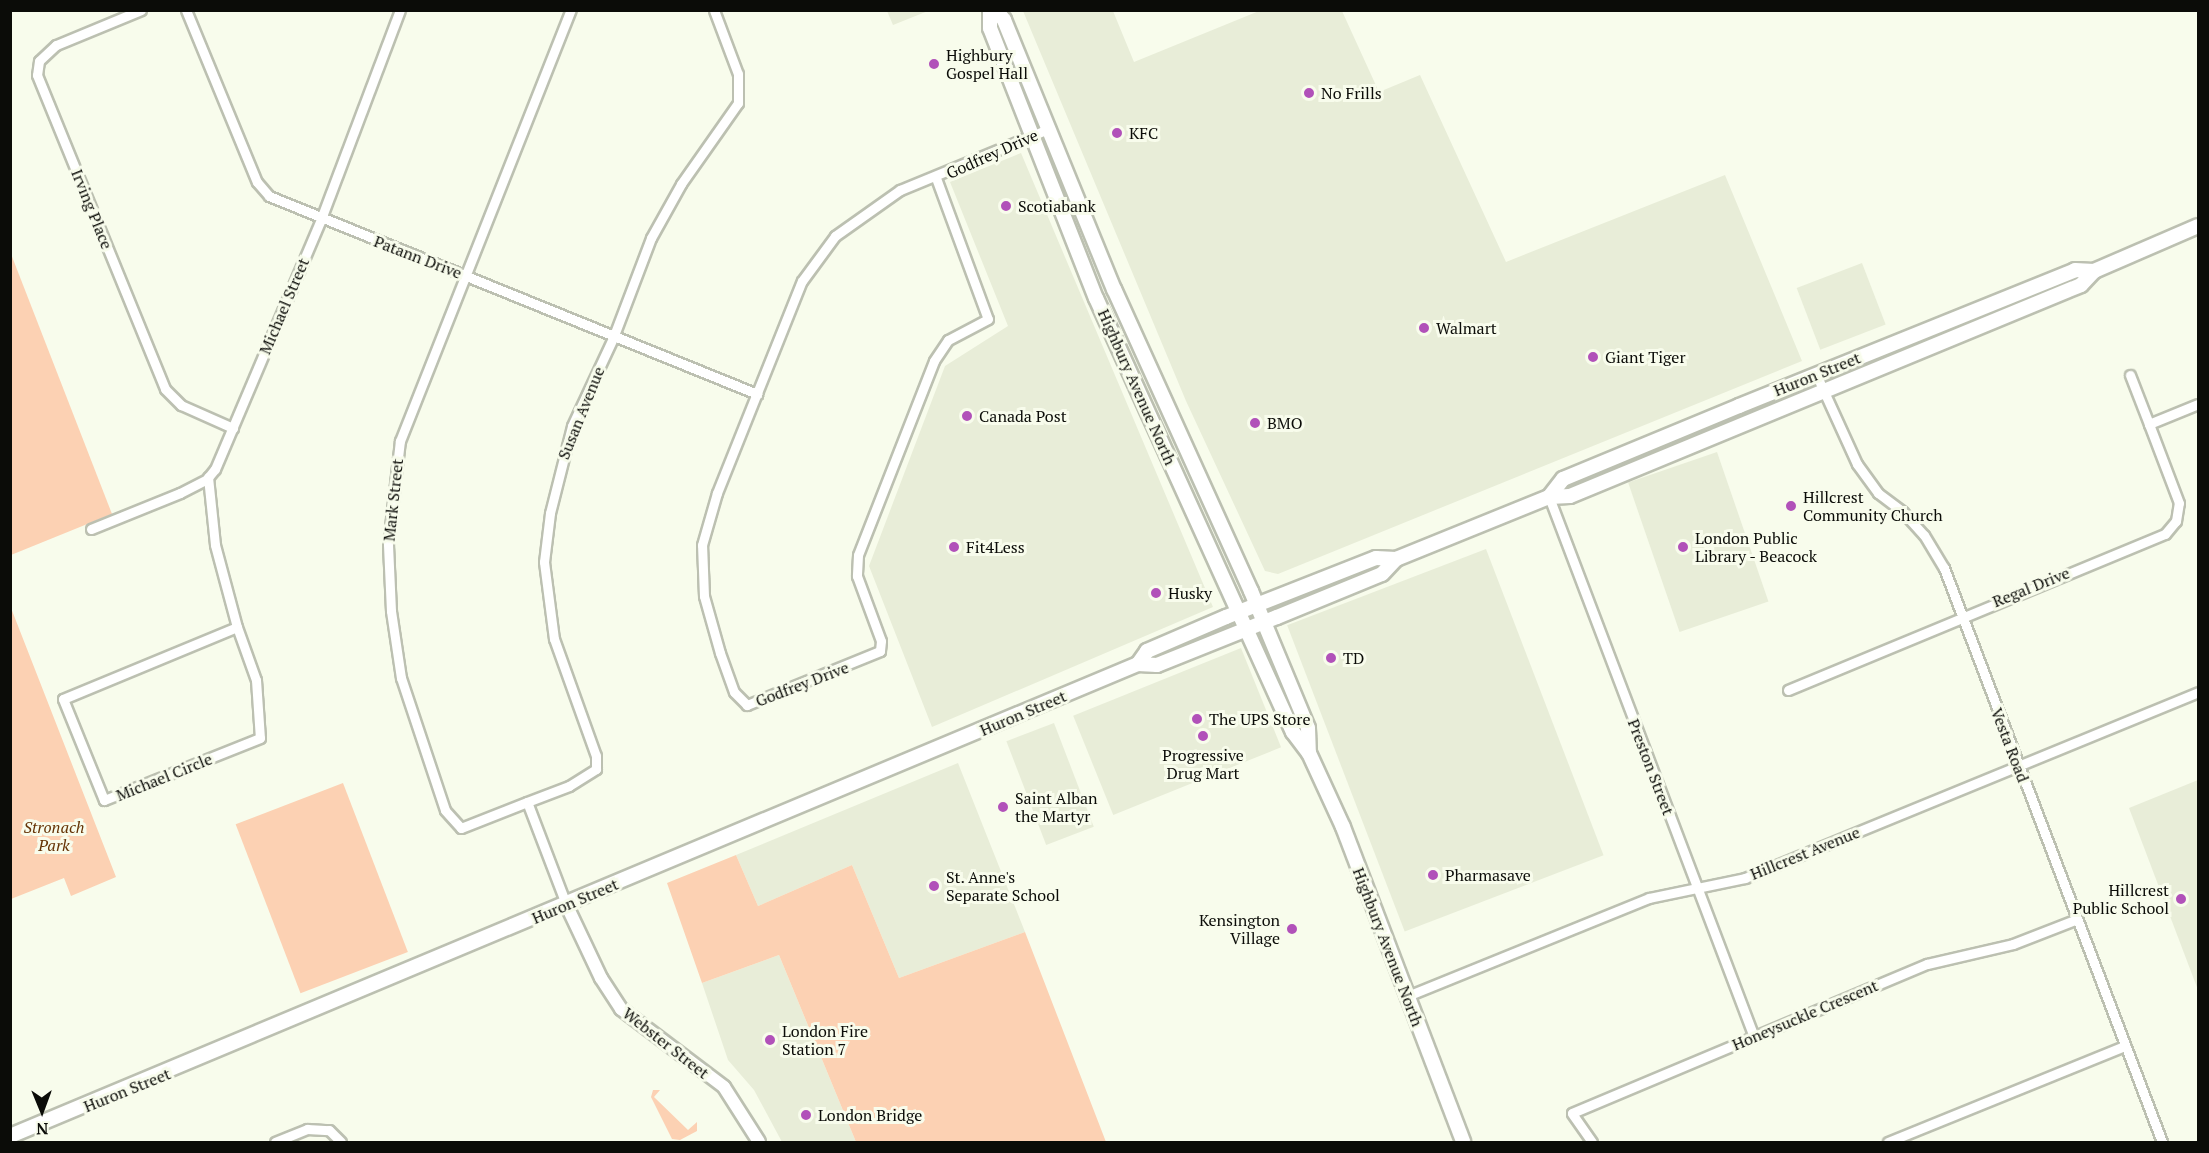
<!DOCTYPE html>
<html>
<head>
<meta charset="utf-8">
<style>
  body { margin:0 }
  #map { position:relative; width:2209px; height:1153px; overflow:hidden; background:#f8fcec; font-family:"PT Serif",serif }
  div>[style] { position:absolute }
  .built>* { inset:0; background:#e8edd8; transform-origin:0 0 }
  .green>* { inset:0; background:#fcd1b3; transform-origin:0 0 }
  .roads { filter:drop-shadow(2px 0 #bcc0b1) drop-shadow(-2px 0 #bcc0b1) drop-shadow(0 2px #bcc0b1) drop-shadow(0 -2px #bcc0b1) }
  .minor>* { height:9px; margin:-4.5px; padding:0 4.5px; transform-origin:4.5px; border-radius:4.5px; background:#fff }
  .tertiary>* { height:12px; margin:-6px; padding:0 6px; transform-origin:6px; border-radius:6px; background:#fff }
  .secondary>* { height:14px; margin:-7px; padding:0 7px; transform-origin:7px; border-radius:7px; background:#fff }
  .dots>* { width:16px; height:16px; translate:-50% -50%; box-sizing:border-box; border:3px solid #f8fcec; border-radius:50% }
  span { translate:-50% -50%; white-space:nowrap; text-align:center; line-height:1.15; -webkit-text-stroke:6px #f8fcec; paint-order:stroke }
  .poi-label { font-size:16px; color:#0b0c08 }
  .left { translate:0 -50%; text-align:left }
  .right { translate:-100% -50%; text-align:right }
  .street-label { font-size:16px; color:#0b0c08 }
  .park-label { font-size:16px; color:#653305; font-style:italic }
  .frame { position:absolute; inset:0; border:12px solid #0b0c08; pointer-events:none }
  .north { position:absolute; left:12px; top:1081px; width:60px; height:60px; -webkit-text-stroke:4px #f8fcec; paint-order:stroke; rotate:179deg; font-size:16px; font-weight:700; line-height:24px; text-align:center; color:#0b0c08 }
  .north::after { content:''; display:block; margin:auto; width:21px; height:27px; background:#0b0c08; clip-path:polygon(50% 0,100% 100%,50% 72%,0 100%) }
</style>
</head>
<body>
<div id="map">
  <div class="built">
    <div style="clip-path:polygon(887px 11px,928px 11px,893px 25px)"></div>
    <div style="clip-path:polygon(1023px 11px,1113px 11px,1134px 62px,1259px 11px,1342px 11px,1379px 92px,1420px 75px,1506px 262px,1725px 175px,1802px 361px,1278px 574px,1265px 571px,1186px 401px)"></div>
    <div style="clip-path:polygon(1021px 153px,1213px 607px,932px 727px,869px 566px,945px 366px,1008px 326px,950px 182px)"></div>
    <div style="left:1862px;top:263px;width:66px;height:70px;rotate:69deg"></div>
    <div style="left:1717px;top:452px;width:158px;height:94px;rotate:71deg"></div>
    <div style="left:1486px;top:549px;width:328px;height:213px;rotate:69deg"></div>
    <div style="left:1241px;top:648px;width:107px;height:181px;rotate:68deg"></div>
    <div style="left:1054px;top:723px;width:111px;height:51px;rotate:69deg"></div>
    <div style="clip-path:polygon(958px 763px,1025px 932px,899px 978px,852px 865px,758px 906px,736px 855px)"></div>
    <div style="clip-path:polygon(2198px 780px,2198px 990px,2129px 808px)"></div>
    <div style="clip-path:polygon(779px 955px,856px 1142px,782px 1142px,754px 1090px,728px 1060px,702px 983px)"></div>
  </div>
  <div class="green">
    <div style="clip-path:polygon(11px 254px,112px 514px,11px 555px,10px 555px)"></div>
    <div style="clip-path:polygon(11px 608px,116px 877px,71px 896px,64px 878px,11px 899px)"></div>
    <div style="left:343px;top:783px;width:181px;height:115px;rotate:69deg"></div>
    <div style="clip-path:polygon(736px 855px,758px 906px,852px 865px,899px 978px,1025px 932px,1106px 1142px,856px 1142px,779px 955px,702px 983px,667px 883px)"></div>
    <div style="clip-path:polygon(653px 1090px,660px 1090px,654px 1097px,688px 1130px,697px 1122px,697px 1131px,680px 1140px,672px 1139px,651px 1097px)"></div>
  </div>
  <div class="roads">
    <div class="minor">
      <div style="left:141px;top:10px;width:92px;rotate:157.6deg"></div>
      <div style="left:56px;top:45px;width:23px;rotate:137deg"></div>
      <div style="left:39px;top:61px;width:14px;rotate:98deg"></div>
      <div style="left:37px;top:75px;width:339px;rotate:67.8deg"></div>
      <div style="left:165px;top:389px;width:23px;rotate:45deg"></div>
      <div style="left:181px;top:405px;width:57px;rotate:23.9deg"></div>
      <div style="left:186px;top:10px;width:186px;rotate:67.6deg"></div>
      <div style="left:257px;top:182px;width:18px;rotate:49deg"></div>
      <div style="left:269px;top:196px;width:527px;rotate:22.08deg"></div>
      <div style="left:936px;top:178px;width:150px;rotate:69.8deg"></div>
      <div style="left:988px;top:319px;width:45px;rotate:152.3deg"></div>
      <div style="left:948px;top:340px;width:25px;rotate:124deg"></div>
      <div style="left:934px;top:361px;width:208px;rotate:111.4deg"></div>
      <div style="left:858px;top:555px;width:21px;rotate:93deg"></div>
      <div style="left:857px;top:576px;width:69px;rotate:69.7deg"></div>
      <div style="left:881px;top:641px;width:10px;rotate:96deg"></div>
      <div style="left:880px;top:651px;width:144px;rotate:157.9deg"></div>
      <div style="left:747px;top:705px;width:18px;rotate:-135deg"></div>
      <div style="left:734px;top:692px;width:41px;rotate:-109.7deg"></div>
      <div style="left:720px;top:653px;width:59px;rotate:-105.7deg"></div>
      <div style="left:704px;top:596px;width:51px;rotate:-92.2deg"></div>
      <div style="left:702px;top:545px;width:54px;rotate:-73.9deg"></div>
      <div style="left:717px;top:493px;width:228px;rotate:-68.2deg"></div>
      <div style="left:802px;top:281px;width:56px;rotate:-53.7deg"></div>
      <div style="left:835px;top:236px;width:80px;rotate:-35.3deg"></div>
      <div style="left:900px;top:190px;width:160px;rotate:-22.4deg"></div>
      <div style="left:1816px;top:374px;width:99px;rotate:65.5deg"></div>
      <div style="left:1857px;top:464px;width:36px;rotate:54deg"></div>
      <div style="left:1878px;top:493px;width:31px;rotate:37deg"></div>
      <div style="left:1903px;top:512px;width:31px;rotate:48deg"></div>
      <div style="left:1924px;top:535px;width:39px;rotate:59deg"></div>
      <div style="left:1944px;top:568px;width:614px;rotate:69.2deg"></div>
      <div style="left:2130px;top:375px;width:53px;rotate:68.8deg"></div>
      <div style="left:208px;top:477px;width:68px;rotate:84.1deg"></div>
      <div style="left:215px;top:545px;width:85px;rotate:75deg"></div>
      <div style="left:237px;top:627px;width:56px;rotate:70.3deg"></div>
      <div style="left:256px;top:680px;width:58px;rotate:86.1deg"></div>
      <div style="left:260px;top:738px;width:168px;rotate:158.3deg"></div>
      <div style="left:104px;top:800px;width:109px;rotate:-112.1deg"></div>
      <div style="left:63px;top:699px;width:188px;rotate:-22.5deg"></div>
      <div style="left:1549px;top:497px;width:578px;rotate:69.21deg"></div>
      <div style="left:91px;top:529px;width:96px;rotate:-22deg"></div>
      <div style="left:180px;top:493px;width:29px;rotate:-27deg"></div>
      <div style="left:206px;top:480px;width:14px;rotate:-51deg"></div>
      <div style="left:215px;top:469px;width:272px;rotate:-67deg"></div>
      <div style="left:321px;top:219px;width:223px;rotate:-69.3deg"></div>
      <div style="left:1788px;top:690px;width:408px;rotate:-22.5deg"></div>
      <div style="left:2165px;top:534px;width:17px;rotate:-50deg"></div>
      <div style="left:2176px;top:521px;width:18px;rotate:-81deg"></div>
      <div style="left:2179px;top:503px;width:85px;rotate:-110.8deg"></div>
      <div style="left:2149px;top:424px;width:53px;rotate:-22.2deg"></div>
      <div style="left:527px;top:802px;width:45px;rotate:-20.9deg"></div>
      <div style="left:569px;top:786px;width:32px;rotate:-32deg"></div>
      <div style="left:596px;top:769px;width:13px;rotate:-90deg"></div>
      <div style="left:596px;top:756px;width:124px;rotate:-109.7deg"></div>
      <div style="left:554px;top:639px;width:78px;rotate:-97.4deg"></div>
      <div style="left:544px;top:562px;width:49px;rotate:-83deg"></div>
      <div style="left:550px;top:513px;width:90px;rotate:-75.8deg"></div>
      <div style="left:572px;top:426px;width:97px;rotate:-65deg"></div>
      <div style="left:613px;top:338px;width:107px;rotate:-69.2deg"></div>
      <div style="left:651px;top:238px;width:62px;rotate:-60.9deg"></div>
      <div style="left:681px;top:184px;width:99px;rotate:-54.9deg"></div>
      <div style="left:738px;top:103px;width:29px;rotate:-90deg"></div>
      <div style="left:738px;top:74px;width:68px;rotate:-110.6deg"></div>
      <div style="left:566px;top:904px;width:109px;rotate:-110.9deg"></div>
      <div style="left:527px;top:802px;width:71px;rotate:158.5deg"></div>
      <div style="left:461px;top:828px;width:24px;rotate:-132deg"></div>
      <div style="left:445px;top:810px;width:139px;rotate:-108.4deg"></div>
      <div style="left:401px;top:678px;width:68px;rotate:-98.5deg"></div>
      <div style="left:391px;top:611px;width:67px;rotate:-92.6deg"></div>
      <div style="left:388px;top:544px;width:104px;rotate:-83.4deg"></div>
      <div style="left:400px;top:441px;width:464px;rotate:-68.4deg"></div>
      <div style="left:1405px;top:997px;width:263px;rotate:-22.1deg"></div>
      <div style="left:1649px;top:898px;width:98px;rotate:-11.8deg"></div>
      <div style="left:1745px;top:878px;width:490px;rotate:-22.3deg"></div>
      <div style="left:275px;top:1142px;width:35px;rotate:-22deg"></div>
      <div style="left:307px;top:1129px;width:22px;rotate:3deg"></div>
      <div style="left:329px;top:1130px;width:17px;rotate:45deg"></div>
      <div style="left:1592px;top:1142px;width:35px;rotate:-125deg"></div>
      <div style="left:1572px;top:1113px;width:385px;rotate:-22.8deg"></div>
      <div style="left:1927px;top:964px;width:88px;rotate:-13.1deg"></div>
      <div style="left:2013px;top:944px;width:69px;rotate:-21.3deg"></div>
      <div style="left:1888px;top:1142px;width:256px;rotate:-22.1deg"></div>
    </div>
    <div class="tertiary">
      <div style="left:566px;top:904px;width:82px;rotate:64.7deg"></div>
      <div style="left:601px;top:978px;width:37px;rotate:57deg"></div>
      <div style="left:621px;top:1009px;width:129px;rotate:37.1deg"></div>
      <div style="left:724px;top:1087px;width:65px;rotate:57.5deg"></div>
    </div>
    <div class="secondary">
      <div style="left:990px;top:10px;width:18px;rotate:90deg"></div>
      <div style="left:990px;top:28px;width:290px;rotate:68.6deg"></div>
      <div style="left:1096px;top:298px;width:477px;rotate:65.6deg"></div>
      <div style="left:1293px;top:732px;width:26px;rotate:53deg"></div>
      <div style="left:1309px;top:753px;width:81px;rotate:65.3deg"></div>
      <div style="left:1343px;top:827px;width:337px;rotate:69.1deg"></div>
      <div style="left:996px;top:10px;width:13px;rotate:51deg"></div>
      <div style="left:1004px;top:20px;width:291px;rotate:67.8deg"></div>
      <div style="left:1114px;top:289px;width:332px;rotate:65.6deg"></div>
      <div style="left:1251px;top:591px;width:148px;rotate:67.4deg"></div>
      <div style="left:1308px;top:728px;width:25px;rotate:88deg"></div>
      <div style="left:1549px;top:497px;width:23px;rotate:-52deg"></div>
      <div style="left:1563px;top:479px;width:191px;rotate:-22.5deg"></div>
      <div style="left:1739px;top:406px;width:362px;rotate:-22deg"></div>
      <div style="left:2075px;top:270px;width:19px;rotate:3deg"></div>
      <div style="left:1138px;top:664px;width:16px;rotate:-55deg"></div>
      <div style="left:1147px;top:651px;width:86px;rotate:-23.3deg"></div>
      <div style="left:1226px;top:617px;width:161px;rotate:-21.5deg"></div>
      <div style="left:1376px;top:558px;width:20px;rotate:3deg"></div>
      <div style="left:10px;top:1136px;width:1223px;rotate:-22.71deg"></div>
      <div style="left:1138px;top:664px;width:19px;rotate:3deg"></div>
      <div style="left:1157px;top:665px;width:129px;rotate:-21.8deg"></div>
      <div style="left:1277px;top:617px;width:113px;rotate:-22.3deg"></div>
      <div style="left:1382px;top:574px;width:21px;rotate:-47deg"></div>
      <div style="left:1396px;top:559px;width:165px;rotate:-22.1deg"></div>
      <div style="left:1549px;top:497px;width:21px;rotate:-3deg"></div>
      <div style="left:1570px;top:496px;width:553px;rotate:-22.44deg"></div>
      <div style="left:2081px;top:285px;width:19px;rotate:-47deg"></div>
      <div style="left:2094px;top:271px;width:113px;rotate:-23.4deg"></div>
    </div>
  </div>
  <div class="dots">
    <div style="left:934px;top:64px;background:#b151b9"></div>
    <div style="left:1309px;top:93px;background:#b151b9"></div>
    <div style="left:1117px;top:133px;background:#b151b9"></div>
    <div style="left:1006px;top:206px;background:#b151b9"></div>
    <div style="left:1424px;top:328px;background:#b151b9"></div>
    <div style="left:1593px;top:357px;background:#b151b9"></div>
    <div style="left:967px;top:416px;background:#b151b9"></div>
    <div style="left:1255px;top:423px;background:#b151b9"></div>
    <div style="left:1791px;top:506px;background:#b151b9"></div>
    <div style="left:954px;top:547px;background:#b151b9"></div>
    <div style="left:1683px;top:547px;background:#b151b9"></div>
    <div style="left:1156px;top:593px;background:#b151b9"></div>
    <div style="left:1331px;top:658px;background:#b151b9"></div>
    <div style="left:1197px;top:719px;background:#b151b9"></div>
    <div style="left:1203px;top:736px;background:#b151b9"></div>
    <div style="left:1003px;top:807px;background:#b151b9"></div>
    <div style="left:1433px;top:875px;background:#b151b9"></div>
    <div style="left:934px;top:886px;background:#b151b9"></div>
    <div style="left:2181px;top:899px;background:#b151b9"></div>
    <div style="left:1292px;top:929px;background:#b151b9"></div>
    <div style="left:770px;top:1040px;background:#b151b9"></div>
    <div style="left:806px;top:1115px;background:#b151b9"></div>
  </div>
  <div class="poi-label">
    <span class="left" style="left:946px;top:64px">Highbury<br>Gospel Hall</span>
    <span class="left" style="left:1321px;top:93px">No Frills</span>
    <span class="left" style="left:1129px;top:133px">KFC</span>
    <span class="left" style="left:1018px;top:206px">Scotiabank</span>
    <span class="left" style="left:1436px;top:328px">Walmart</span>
    <span class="left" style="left:1605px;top:357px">Giant Tiger</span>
    <span class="left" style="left:979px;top:416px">Canada Post</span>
    <span class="left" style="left:1267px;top:423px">BMO</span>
    <span class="left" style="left:1803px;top:506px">Hillcrest<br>Community Church</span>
    <span class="left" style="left:1695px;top:547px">London Public<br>Library - Beacock</span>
    <span class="left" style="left:966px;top:547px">Fit4Less</span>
    <span class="left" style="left:1168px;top:593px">Husky</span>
    <span class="left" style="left:1343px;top:658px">TD</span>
    <span class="left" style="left:1209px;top:719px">The UPS Store</span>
    <span style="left:1203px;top:764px">Progressive<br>Drug Mart</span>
    <span class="left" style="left:1015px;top:807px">Saint Alban<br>the Martyr</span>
    <span class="left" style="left:1445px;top:875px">Pharmasave</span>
    <span class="left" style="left:946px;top:886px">St. Anne's<br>Separate School</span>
    <span class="right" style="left:2169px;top:899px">Hillcrest<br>Public School</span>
    <span class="right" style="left:1280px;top:929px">Kensington<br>Village</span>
    <span class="left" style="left:782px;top:1040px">London Fire<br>Station 7</span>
    <span class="left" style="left:818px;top:1115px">London Bridge</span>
  </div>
  <div class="street-label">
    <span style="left:992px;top:154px;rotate:-24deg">Godfrey Drive</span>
    <span style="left:92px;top:209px;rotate:68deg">Irving Place</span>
    <span style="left:418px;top:257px;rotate:21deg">Patann Drive</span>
    <span style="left:284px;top:306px;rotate:-67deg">Michael Street</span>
    <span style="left:1817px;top:374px;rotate:-22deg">Huron Street</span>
    <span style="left:1137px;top:387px;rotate:66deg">Highbury Avenue North</span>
    <span style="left:581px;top:413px;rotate:-68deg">Susan Avenue</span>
    <span style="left:393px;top:500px;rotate:-84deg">Mark Street</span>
    <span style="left:2031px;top:587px;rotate:-22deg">Regal Drive</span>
    <span style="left:802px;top:684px;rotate:-21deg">Godfrey Drive</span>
    <span style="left:1023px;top:713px;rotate:-23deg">Huron Street</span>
    <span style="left:2010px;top:745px;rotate:69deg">Vesta Road</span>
    <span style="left:1651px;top:767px;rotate:69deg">Preston Street</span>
    <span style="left:164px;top:777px;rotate:-22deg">Michael Circle</span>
    <span style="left:1805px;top:853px;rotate:-22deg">Hillcrest Avenue</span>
    <span style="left:575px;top:901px;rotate:-23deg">Huron Street</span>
    <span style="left:1388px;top:947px;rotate:69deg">Highbury Avenue North</span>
    <span style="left:1805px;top:1015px;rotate:-23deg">Honeysuckle Crescent</span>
    <span style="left:666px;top:1043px;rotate:38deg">Webster Street</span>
    <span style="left:127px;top:1090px;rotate:-22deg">Huron Street</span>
  </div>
  <div class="park-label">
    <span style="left:54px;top:836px">Stronach<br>Park</span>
  </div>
  <div class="frame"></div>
  <div class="north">N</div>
</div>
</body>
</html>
